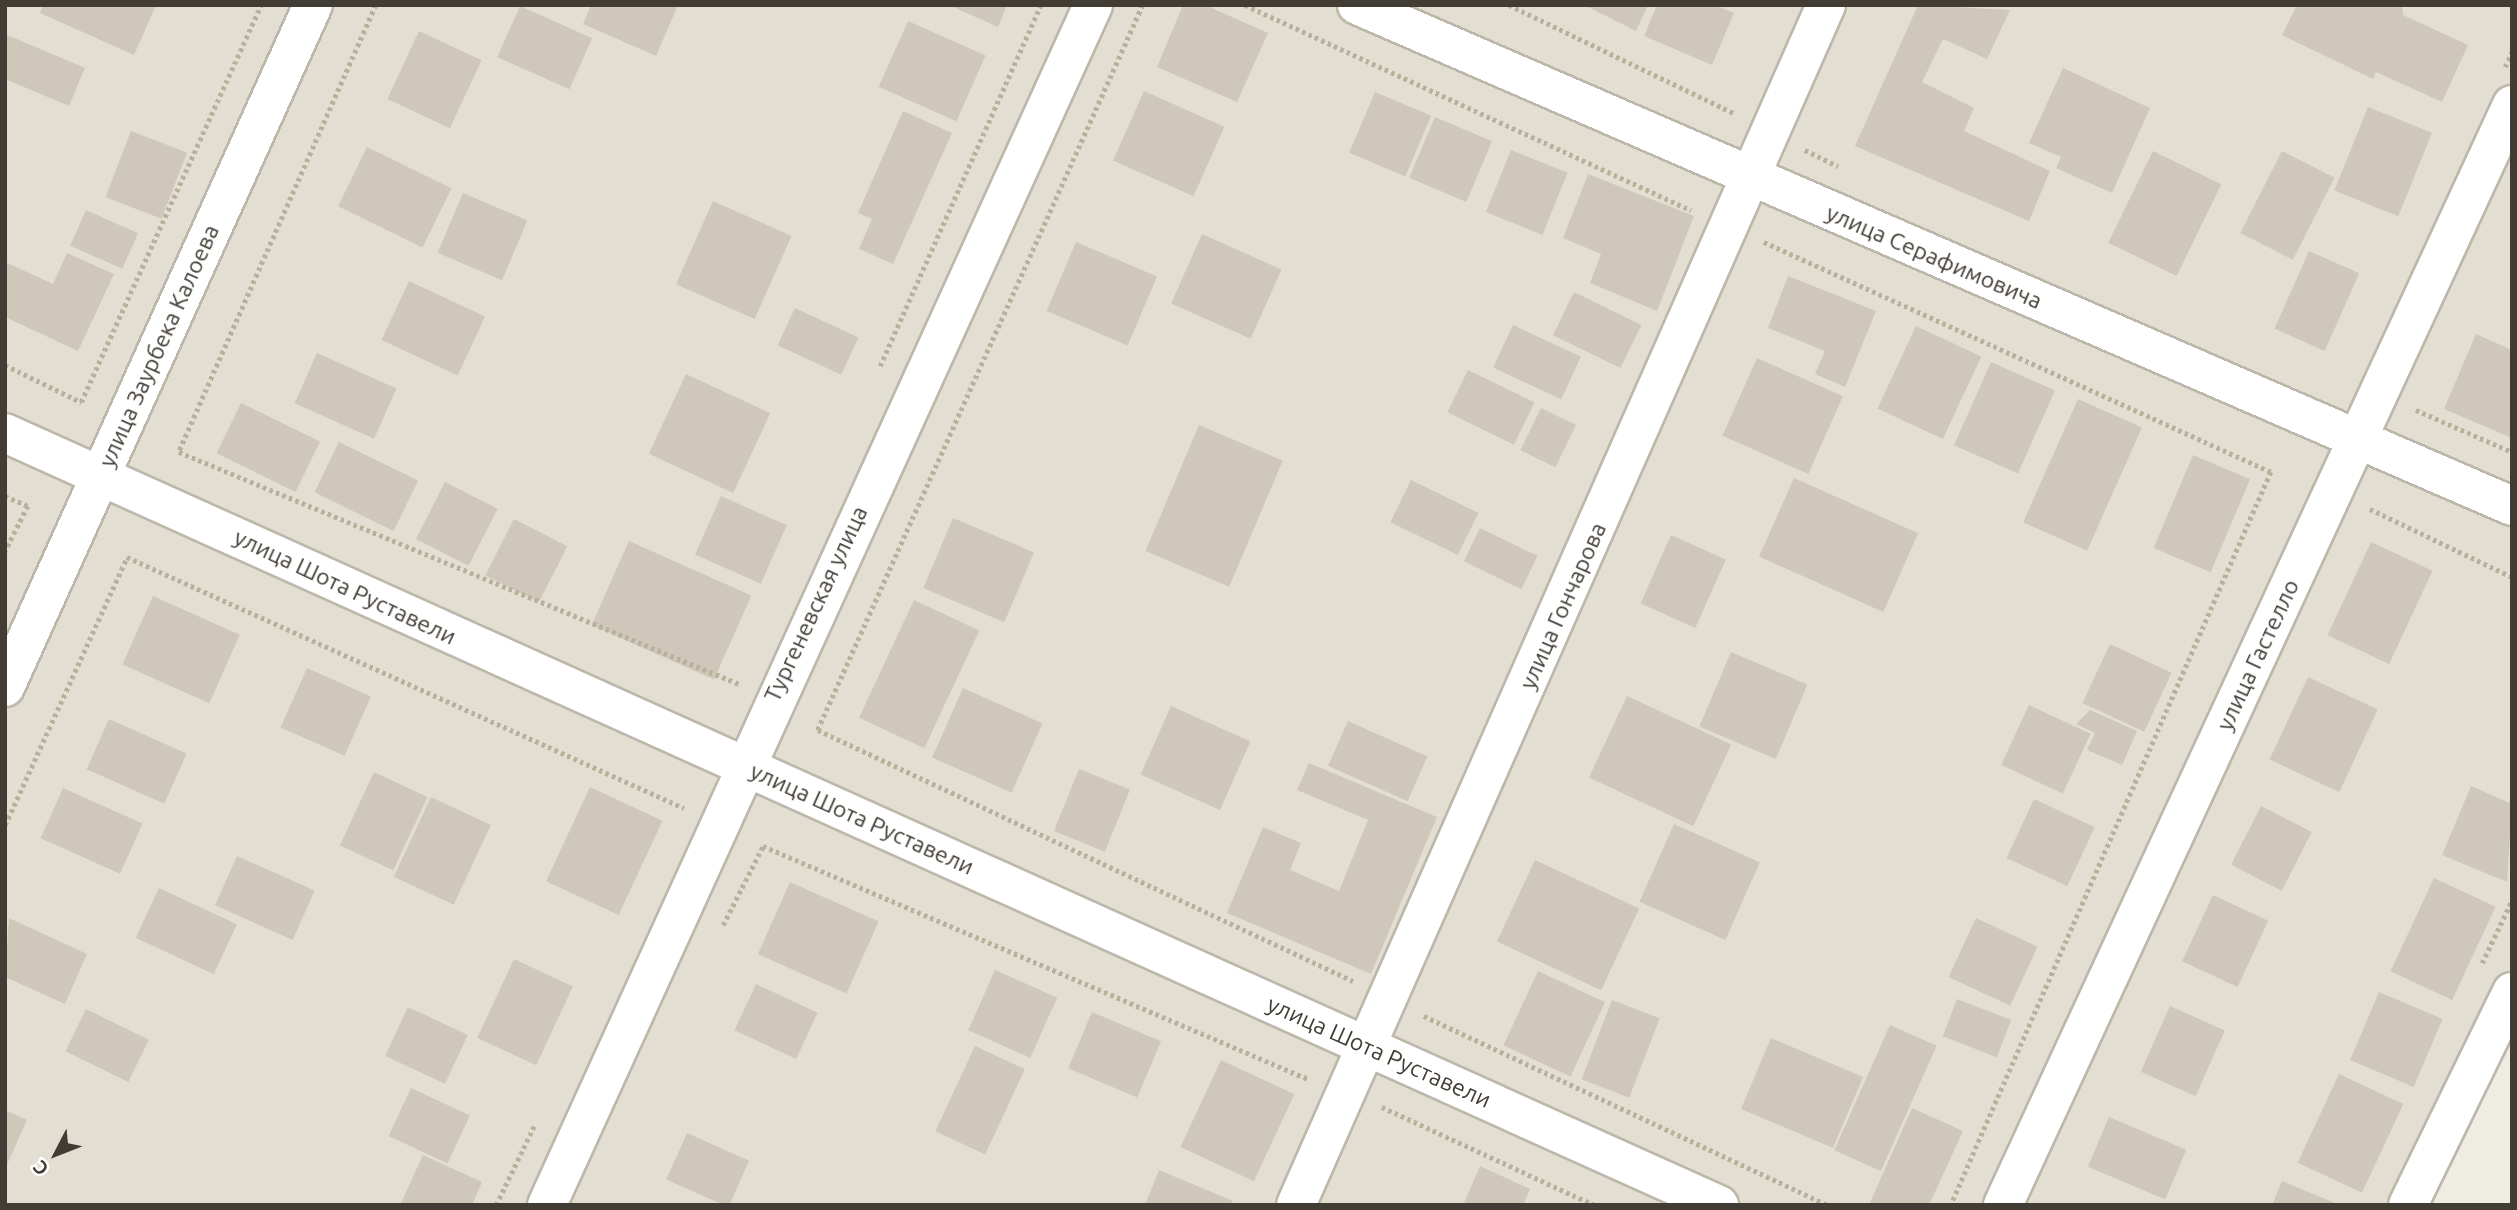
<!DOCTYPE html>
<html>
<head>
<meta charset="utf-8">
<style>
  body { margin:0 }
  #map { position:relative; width:2517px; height:1210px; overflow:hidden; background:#efece4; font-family:Ubuntu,sans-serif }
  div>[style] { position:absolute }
  .residential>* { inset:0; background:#e3ded2 }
  .building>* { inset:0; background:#cfc8ba; transform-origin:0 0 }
  .path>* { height:4.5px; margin-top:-2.25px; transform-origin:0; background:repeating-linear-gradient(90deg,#b9b09a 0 3.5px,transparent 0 7px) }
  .roads { filter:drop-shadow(2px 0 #bcb7aa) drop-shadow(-2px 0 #bcb7aa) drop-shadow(0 2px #bcb7aa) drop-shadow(0 -2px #bcb7aa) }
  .minor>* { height:38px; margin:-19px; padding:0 19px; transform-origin:19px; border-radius:19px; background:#fff }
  span { translate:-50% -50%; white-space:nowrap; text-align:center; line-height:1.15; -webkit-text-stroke:6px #fff; paint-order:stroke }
  .street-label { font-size:23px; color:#413c34 }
  .frame { position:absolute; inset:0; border:7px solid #413c34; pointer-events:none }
  .north { position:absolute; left:21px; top:1119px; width:70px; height:70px; -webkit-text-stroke:5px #fff; paint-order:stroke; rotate:228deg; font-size:19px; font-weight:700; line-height:28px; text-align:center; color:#413c34 }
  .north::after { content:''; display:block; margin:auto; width:24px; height:32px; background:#413c34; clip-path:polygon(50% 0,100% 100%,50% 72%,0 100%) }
</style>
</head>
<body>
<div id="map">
  <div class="residential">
    <div style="clip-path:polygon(5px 5px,2512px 5px,2512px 992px,2408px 1205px,5px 1205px)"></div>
  </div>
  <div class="building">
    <div style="clip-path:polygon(43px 5px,156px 5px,134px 55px,40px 13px)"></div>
    <div style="clip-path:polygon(591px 5px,678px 5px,656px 56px,583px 24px)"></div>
    <div style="clip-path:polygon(949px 5px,1007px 5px,998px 27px)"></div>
    <div style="clip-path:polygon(1183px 5px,1205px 5px,1268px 33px,1237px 102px,1157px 67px)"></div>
    <div style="clip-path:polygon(1584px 5px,1648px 5px,1636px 31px)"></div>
    <div style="clip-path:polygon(1657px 5px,1715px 5px,1734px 13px,1712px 65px,1644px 36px)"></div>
    <div style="clip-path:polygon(1918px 5px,2010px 10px,1987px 59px,1943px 39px,1922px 82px,1974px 108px,1964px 131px,2050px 171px,2029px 221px,1855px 146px)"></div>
    <div style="clip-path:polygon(2297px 5px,2402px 5px,2403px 15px,2468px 45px,2442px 102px,2376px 72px,2373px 79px,2282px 35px)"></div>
    <div style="left:520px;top:6px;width:79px;height:56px;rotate:24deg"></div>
    <div style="left:908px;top:21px;width:85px;height:72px;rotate:24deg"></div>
    <div style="left:419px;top:31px;width:69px;height:75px;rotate:25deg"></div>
    <div style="clip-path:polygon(5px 34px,85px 68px,69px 106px,5px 79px)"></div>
    <div style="clip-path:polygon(2063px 68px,2150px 108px,2112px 193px,2056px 168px,2061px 157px,2029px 143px)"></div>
    <div style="left:1144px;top:91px;width:88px;height:76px;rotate:24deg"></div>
    <div style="left:1375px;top:92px;width:61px;height:66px;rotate:23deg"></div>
    <div style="left:2368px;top:107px;width:69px;height:90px;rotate:22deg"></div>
    <div style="clip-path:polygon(903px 111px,952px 133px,893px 264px,859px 249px,872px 219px,858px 213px)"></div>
    <div style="left:1435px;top:117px;width:62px;height:66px;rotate:23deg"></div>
    <div style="left:131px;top:131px;width:60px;height:71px;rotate:21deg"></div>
    <div style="left:367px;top:147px;width:94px;height:66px;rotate:26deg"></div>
    <div style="left:1511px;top:150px;width:61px;height:67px;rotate:22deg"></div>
    <div style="left:2153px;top:151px;width:76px;height:102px;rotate:26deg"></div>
    <div style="left:2282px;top:151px;width:59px;height:92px;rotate:27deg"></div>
    <div style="clip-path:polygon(1588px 174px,1694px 216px,1657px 311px,1590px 283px,1601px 254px,1563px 238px)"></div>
    <div style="left:463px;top:193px;width:70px;height:65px;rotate:23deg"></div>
    <div style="left:713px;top:201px;width:86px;height:91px;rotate:24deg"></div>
    <div style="left:86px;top:210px;width:57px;height:39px;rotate:24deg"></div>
    <div style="left:1202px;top:234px;width:87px;height:76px;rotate:24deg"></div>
    <div style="left:1076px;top:242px;width:88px;height:75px;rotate:23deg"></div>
    <div style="left:2309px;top:251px;width:55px;height:85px;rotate:24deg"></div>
    <div style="clip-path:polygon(67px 253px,114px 274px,78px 351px,5px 317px,5px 262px,53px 284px)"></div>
    <div style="clip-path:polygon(1788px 276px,1876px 311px,1845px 387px,1815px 374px,1825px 351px,1768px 328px)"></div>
    <div style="left:409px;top:281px;width:84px;height:65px;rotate:25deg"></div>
    <div style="left:1574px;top:292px;width:75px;height:48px;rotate:26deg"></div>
    <div style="left:795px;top:308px;width:70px;height:41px;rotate:25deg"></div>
    <div style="left:1513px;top:325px;width:75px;height:47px;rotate:25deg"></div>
    <div style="left:1916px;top:326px;width:72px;height:91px;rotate:25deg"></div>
    <div style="clip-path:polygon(2476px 334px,2512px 350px,2512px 438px,2444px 409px)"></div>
    <div style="left:317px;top:353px;width:87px;height:55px;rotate:24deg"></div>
    <div style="left:1757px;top:358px;width:94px;height:85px;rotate:24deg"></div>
    <div style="left:1991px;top:362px;width:70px;height:91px;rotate:24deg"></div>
    <div style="left:1468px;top:370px;width:74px;height:47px;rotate:26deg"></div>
    <div style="left:686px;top:374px;width:93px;height:88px;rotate:25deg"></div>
    <div style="left:2078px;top:399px;width:70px;height:135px;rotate:24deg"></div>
    <div style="left:241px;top:403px;width:88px;height:56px;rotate:26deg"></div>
    <div style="left:1541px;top:408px;width:39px;height:47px;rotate:26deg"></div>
    <div style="left:1199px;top:425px;width:91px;height:137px;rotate:23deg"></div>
    <div style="left:339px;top:442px;width:88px;height:56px;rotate:26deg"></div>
    <div style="left:2193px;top:455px;width:62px;height:101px;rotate:23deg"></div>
    <div style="left:1794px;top:478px;width:136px;height:86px;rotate:24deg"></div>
    <div style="left:1411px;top:480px;width:75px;height:47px;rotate:26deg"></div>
    <div style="left:445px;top:482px;width:59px;height:64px;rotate:27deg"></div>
    <div style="left:721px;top:496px;width:72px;height:64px;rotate:24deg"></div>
    <div style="left:953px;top:518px;width:88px;height:76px;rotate:23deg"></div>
    <div style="left:514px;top:519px;width:60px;height:63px;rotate:27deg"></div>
    <div style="left:1480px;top:528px;width:64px;height:37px;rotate:26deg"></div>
    <div style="left:1671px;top:535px;width:60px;height:75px;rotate:24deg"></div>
    <div style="left:629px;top:541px;width:134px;height:92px;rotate:24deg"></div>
    <div style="left:2371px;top:542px;width:68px;height:103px;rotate:25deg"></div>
    <div style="left:153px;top:596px;width:95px;height:75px;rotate:24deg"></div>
    <div style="left:914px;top:600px;width:72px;height:130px;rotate:25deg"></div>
    <div style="left:2110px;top:644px;width:68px;height:65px;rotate:25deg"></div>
    <div style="left:1731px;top:652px;width:83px;height:81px;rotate:23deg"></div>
    <div style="left:307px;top:668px;width:70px;height:65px;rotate:24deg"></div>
    <div style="left:2308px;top:677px;width:77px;height:91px;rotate:25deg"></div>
    <div style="left:963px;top:688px;width:87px;height:76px;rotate:24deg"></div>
    <div style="left:1627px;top:696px;width:115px;height:90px;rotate:25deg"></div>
    <div style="left:2029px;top:705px;width:68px;height:66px;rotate:25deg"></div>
    <div style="left:1171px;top:706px;width:87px;height:75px;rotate:24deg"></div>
    <div style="clip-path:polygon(2090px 710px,2137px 731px,2122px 765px,2087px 750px,2095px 733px,2076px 724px)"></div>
    <div style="left:109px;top:719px;width:85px;height:55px;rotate:24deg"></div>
    <div style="left:1348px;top:721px;width:87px;height:49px;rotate:24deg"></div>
    <div style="clip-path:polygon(1309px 763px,1437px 817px,1371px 974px,1227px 913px,1263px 827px,1301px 843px,1290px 870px,1339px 891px,1368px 820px,1297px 790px)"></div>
    <div style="left:1079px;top:769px;width:55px;height:67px;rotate:22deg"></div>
    <div style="left:374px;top:772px;width:59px;height:81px;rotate:25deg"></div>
    <div style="clip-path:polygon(2471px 786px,2512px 804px,2507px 882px,2442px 855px)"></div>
    <div style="left:590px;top:787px;width:80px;height:104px;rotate:25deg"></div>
    <div style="left:63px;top:788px;width:87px;height:55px;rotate:24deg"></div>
    <div style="left:431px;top:797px;width:66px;height:88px;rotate:25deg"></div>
    <div style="left:2034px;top:799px;width:67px;height:65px;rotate:25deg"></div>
    <div style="left:2261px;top:806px;width:57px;height:66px;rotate:27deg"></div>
    <div style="left:1674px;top:824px;width:94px;height:85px;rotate:24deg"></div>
    <div style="left:237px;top:856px;width:85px;height:54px;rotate:24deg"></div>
    <div style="left:1535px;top:860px;width:115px;height:90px;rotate:25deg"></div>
    <div style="left:2434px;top:878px;width:68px;height:103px;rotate:25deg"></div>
    <div style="left:790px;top:882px;width:97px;height:79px;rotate:24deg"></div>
    <div style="left:159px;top:888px;width:86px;height:55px;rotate:25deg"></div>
    <div style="left:2213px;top:895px;width:61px;height:73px;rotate:25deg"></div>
    <div style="clip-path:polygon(9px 918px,87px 954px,65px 1004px,5px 977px)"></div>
    <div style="left:1976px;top:918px;width:68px;height:65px;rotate:25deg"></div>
    <div style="left:514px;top:959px;width:65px;height:87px;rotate:25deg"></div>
    <div style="left:995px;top:970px;width:68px;height:66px;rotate:24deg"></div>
    <div style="left:1538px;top:971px;width:74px;height:82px;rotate:25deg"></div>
    <div style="left:756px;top:984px;width:68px;height:51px;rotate:25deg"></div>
    <div style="left:2379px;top:992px;width:69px;height:74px;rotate:23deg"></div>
    <div style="left:1957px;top:999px;width:58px;height:40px;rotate:21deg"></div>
    <div style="left:1612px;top:1000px;width:51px;height:85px;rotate:21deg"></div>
    <div style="left:2170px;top:1006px;width:60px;height:72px;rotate:24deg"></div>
    <div style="left:408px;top:1007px;width:66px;height:54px;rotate:25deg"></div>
    <div style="left:86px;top:1009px;width:70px;height:47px;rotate:26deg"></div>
    <div style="left:1092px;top:1012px;width:75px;height:61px;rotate:23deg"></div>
    <div style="left:1890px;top:1025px;width:51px;height:137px;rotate:24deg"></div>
    <div style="left:1771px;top:1038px;width:100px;height:77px;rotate:23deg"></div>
    <div style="left:975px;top:1046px;width:55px;height:94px;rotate:25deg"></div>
    <div style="left:1221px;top:1060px;width:81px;height:96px;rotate:25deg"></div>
    <div style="left:2339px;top:1074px;width:71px;height:98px;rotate:25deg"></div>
    <div style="left:411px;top:1088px;width:65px;height:53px;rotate:25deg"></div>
    <div style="clip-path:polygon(1912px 1108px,1963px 1131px,1929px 1205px,1869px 1205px)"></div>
    <div style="clip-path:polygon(5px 1110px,27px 1120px,5px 1169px)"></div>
    <div style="left:2109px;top:1117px;width:84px;height:54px;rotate:23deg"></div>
    <div style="left:687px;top:1133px;width:68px;height:51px;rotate:24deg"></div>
    <div style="clip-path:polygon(423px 1155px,482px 1182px,472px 1205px,401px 1203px)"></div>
    <div style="clip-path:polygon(1480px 1166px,1530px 1189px,1523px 1205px,1463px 1205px)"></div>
    <div style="clip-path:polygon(1159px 1170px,1233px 1201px,1231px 1205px,1145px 1205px)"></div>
    <div style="clip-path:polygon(2282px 1181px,2340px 1205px,2272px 1205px)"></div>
  </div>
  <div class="path">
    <div style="left:376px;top:5px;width:488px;rotate:113.8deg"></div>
    <div style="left:179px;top:452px;width:606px;rotate:22.5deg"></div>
    <div style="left:1143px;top:5px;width:795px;rotate:114.15deg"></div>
    <div style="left:818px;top:730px;width:591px;rotate:25.13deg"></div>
    <div style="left:1245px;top:5px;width:491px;rotate:24.7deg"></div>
    <div style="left:1509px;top:5px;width:251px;rotate:25.7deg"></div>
    <div style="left:2505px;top:67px;width:17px;rotate:-65deg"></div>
    <div style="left:1805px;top:150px;width:37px;rotate:26deg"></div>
    <div style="left:1764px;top:242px;width:557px;rotate:24.4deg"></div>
    <div style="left:2271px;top:472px;width:800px;rotate:113.58deg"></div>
    <div style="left:5px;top:365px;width:85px;rotate:26deg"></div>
    <div style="left:81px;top:402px;width:436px;rotate:-65.6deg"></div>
    <div style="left:880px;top:366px;width:395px;rotate:-66deg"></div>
    <div style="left:2416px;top:410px;width:105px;rotate:23.6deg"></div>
    <div style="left:5px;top:496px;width:25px;rotate:23deg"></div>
    <div style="left:28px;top:506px;width:51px;rotate:116.6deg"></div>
    <div style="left:2370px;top:509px;width:157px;rotate:25.6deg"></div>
    <div style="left:5px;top:825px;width:294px;rotate:-65.5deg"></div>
    <div style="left:127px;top:557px;width:611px;rotate:24.26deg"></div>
    <div style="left:723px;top:925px;width:89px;rotate:-63.1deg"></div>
    <div style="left:763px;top:846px;width:593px;rotate:23.15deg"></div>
    <div style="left:2482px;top:963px;width:70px;rotate:-64.5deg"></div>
    <div style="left:1424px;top:1016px;width:446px;rotate:25.1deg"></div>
    <div style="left:1382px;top:1107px;width:234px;rotate:24.8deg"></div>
    <div style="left:496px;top:1205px;width:90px;rotate:-64.3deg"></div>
  </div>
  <div class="roads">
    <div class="minor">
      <div style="left:1357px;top:5px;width:1259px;rotate:23.45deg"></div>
      <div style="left:5px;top:433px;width:1880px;rotate:24.25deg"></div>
      <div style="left:5px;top:687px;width:748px;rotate:-65.7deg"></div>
      <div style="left:547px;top:1205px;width:1318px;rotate:-65.53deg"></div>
      <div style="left:1296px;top:1205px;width:1312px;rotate:-66.17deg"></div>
      <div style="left:2003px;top:1205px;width:1212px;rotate:-65.17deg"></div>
      <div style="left:2408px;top:1205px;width:237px;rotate:-64deg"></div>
    </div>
  </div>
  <div class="street-label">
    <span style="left:1934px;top:257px;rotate:23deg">улица Серафимовича</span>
    <span style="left:159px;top:346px;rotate:-66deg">улица Заурбека Калоева</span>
    <span style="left:345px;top:587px;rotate:25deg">улица Шота Руставели</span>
    <span style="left:816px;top:604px;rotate:-65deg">Тургеневская улица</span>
    <span style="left:1563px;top:606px;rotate:-66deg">улица Гончарова</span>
    <span style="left:2258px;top:655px;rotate:-65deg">улица Гастелло</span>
    <span style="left:862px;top:819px;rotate:24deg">улица Шота Руставели</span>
    <span style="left:1379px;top:1052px;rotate:24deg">улица Шота Руставели</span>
  </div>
  <div class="frame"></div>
  <div class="north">С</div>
</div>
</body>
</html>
